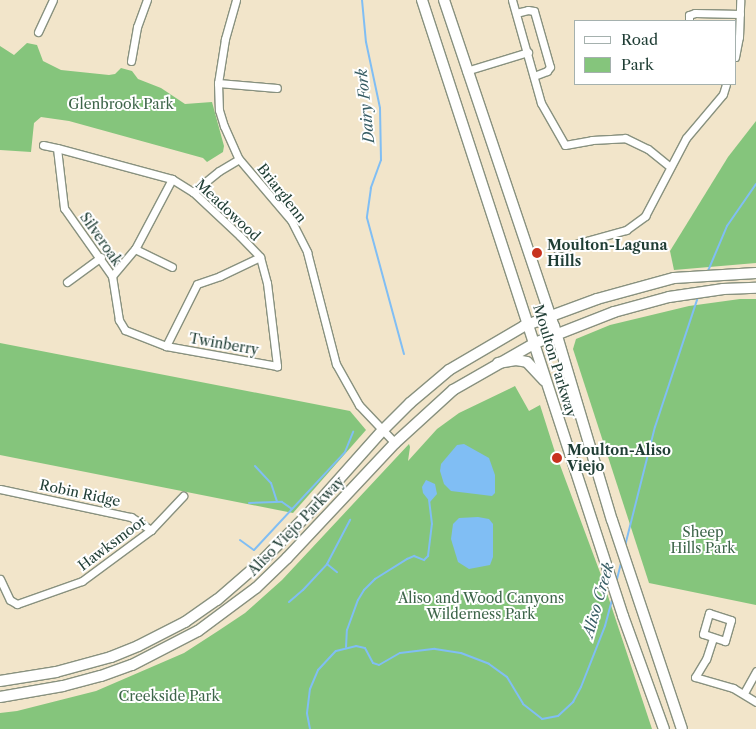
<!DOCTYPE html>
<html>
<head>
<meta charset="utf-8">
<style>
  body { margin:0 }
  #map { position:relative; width:756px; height:729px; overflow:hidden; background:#f2e5ca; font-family:"Libre Caslon Text",serif }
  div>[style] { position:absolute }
  .green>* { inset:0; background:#85c57c }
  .water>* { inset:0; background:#80bef4 }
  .stream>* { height:2px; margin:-1px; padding:0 1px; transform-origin:1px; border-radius:1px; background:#80bef4 }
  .roads { filter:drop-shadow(1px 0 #88917f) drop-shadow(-1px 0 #88917f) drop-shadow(0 1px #88917f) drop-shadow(0 -1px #88917f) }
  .minor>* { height:7px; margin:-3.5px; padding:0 3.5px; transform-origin:3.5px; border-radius:3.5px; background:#fff }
  .secondary>* { height:10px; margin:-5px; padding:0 5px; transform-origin:5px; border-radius:5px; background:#fff }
  .primary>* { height:10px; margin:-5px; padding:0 5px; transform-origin:5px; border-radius:5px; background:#fff }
  .dots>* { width:14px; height:14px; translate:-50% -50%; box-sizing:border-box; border:2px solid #fff; border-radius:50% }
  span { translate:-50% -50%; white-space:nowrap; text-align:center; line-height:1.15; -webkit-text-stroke:4px #fff; paint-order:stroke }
  .park-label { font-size:14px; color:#3e664a }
  .street-label { font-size:14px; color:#1f3d34 }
  .poi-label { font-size:14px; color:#1f3d34; font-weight:700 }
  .left { translate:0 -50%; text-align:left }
  .water-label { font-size:15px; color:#375d64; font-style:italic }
  .legend { position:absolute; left:574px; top:20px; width:162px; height:65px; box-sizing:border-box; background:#fff; border:1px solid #a5b1ae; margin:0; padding:6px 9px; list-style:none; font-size:15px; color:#1f3d34 }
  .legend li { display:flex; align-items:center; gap:10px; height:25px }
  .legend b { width:25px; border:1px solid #a5b1ae }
</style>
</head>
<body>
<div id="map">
  <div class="green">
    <div style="clip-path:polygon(27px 43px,37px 45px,43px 61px,61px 70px,109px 75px,115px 74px,121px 68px,132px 71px,138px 79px,161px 88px,185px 104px,212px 102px,224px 146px,223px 152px,207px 162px,203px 158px,69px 121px,41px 117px,34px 123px,31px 152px,0 150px,0 46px,14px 55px)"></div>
    <div style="clip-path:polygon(756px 121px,756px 263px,674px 270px,670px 251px,728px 157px)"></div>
    <div style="clip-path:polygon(740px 299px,756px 299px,756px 605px,649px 583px,573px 349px,576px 339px,610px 325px,689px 306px)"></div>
    <div style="clip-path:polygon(0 343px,350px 411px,366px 430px,293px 513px,0 455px)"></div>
    <div style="clip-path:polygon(515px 386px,529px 411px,540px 405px,554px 449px,601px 575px,652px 729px,0 729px,0 713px,17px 711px,96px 691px,184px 653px,218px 631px,245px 613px,282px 580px,409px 444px,410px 447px,408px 461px,437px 429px,459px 413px)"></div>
  </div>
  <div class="water">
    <div style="clip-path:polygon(464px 444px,489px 458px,495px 475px,495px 493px,492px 496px,451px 491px,444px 484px,440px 471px,441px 464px,457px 445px)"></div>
    <div style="clip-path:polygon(426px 480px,435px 484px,437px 494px,430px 502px,423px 493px,422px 487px)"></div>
    <div style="clip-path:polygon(478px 517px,489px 519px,493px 524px,493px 557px,490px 565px,469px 569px,458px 562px,451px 539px,453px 524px,459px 518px)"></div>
  </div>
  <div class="stream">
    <div style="left:362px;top:0;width:42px;rotate:84.6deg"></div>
    <div style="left:366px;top:42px;width:67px;rotate:78deg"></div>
    <div style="left:380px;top:108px;width:52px;rotate:88.9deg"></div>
    <div style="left:381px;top:160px;width:30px;rotate:110deg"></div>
    <div style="left:371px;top:188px;width:30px;rotate:98deg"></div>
    <div style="left:367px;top:218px;width:141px;rotate:74.8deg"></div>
    <div style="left:708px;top:271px;width:49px;rotate:-67.1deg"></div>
    <div style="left:727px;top:226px;width:51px;rotate:-55.4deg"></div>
    <div style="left:255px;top:466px;width:23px;rotate:47deg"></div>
    <div style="left:271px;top:483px;width:19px;rotate:72deg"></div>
    <div style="left:249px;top:503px;width:33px;rotate:-2deg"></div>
    <div style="left:282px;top:502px;width:12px;rotate:35deg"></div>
    <div style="left:240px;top:540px;width:17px;rotate:36deg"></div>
    <div style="left:254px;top:550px;width:134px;rotate:-47.1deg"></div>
    <div style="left:345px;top:452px;width:22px;rotate:-68deg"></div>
    <div style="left:625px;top:546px;width:123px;rotate:-75.9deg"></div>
    <div style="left:655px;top:427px;width:137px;rotate:-71.7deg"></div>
    <div style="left:327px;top:564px;width:50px;rotate:-62.4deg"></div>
    <div style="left:616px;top:583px;width:21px;rotate:-76deg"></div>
    <div style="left:289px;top:602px;width:18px;rotate:-41deg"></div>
    <div style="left:303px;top:590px;width:35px;rotate:-47deg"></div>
    <div style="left:327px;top:564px;width:13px;rotate:39deg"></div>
    <div style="left:346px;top:647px;width:17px;rotate:-87deg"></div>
    <div style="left:347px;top:630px;width:32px;rotate:-70deg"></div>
    <div style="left:358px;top:600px;width:12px;rotate:-59deg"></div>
    <div style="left:364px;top:590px;width:16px;rotate:-45deg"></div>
    <div style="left:375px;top:579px;width:38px;rotate:-32deg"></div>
    <div style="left:407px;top:559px;width:8px;rotate:-23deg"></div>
    <div style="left:414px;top:556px;width:11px;rotate:22deg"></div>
    <div style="left:424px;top:560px;width:6px;rotate:-45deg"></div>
    <div style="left:428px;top:556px;width:32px;rotate:-83deg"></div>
    <div style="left:432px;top:524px;width:24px;rotate:-97deg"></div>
    <div style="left:310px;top:729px;width:16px;rotate:-101deg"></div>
    <div style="left:307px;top:713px;width:24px;rotate:-83deg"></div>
    <div style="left:310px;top:689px;width:21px;rotate:-67deg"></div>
    <div style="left:318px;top:670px;width:26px;rotate:-47deg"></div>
    <div style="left:336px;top:651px;width:21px;rotate:-14deg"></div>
    <div style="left:356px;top:646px;width:9px;rotate:13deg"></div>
    <div style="left:365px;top:648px;width:17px;rotate:62deg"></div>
    <div style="left:373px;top:663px;width:6px;rotate:18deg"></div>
    <div style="left:379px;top:665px;width:24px;rotate:-30deg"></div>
    <div style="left:400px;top:653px;width:35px;rotate:-7deg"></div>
    <div style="left:435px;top:649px;width:26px;rotate:9deg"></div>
    <div style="left:461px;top:653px;width:30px;rotate:21deg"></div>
    <div style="left:489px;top:664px;width:22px;rotate:36deg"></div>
    <div style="left:507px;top:677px;width:31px;rotate:59deg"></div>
    <div style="left:523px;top:704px;width:24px;rotate:38deg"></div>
    <div style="left:542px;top:719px;width:16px;rotate:-11deg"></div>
    <div style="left:558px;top:716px;width:21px;rotate:-43deg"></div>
    <div style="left:573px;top:702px;width:17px;rotate:-62deg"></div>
    <div style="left:581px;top:687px;width:66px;rotate:-68.5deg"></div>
    <div style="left:605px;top:626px;width:30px;rotate:-75deg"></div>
  </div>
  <div class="roads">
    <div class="minor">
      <div style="left:236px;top:0;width:41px;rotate:105.8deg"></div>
      <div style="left:225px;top:39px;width:45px;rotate:99deg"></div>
      <div style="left:218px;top:83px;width:27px;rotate:88deg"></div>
      <div style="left:219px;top:110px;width:17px;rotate:73deg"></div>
      <div style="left:224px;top:126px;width:36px;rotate:66deg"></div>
      <div style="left:239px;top:159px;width:80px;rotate:49.6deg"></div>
      <div style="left:291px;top:220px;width:36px;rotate:63deg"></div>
      <div style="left:307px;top:252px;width:116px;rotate:75.5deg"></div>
      <div style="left:336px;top:364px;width:47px;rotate:60.7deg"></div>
      <div style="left:359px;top:405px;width:52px;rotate:46.5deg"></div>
      <div style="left:512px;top:0;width:107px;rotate:74.3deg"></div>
      <div style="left:541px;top:103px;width:48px;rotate:60.3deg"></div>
      <div style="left:565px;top:145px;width:27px;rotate:-10deg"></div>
      <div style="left:592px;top:140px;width:33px;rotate:-3deg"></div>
      <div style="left:625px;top:138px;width:25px;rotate:26deg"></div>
      <div style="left:648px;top:149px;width:28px;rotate:39deg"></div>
      <div style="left:516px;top:13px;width:12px;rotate:-14deg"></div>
      <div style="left:528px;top:10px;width:6px;rotate:9deg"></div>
      <div style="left:534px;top:11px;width:58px;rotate:74.1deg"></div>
      <div style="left:550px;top:67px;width:5px;rotate:127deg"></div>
      <div style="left:547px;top:71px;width:14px;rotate:159deg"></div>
      <div style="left:689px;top:21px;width:6px;rotate:-90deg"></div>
      <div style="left:689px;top:15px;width:6px;rotate:-18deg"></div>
      <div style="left:695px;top:13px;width:45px;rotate:1.3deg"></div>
      <div style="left:38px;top:32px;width:35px;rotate:-65deg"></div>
      <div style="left:735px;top:57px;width:20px;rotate:-79deg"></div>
      <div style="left:739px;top:37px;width:37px;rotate:-88deg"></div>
      <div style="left:131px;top:61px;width:35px;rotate:-80deg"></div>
      <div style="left:137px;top:27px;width:29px;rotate:-70deg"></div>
      <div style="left:466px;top:71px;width:65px;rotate:-17deg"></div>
      <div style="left:218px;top:83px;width:59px;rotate:4.8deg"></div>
      <div style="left:43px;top:145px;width:14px;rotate:12deg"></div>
      <div style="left:57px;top:148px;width:119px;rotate:15.1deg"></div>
      <div style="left:172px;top:179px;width:25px;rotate:32deg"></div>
      <div style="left:193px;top:192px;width:64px;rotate:43.1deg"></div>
      <div style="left:240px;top:236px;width:29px;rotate:46deg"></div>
      <div style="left:260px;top:257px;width:27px;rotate:75deg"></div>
      <div style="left:267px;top:283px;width:84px;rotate:83.1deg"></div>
      <div style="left:277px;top:366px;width:113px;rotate:-169.8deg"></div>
      <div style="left:166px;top:346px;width:44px;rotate:-158.7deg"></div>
      <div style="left:125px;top:330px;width:12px;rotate:-121deg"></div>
      <div style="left:119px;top:320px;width:45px;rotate:-99deg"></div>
      <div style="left:112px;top:276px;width:83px;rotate:-125.2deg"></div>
      <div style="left:64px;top:208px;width:60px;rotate:-96.7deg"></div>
      <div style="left:193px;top:192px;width:33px;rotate:-39deg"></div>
      <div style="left:219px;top:171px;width:23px;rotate:-31deg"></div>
      <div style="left:135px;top:249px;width:41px;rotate:25.9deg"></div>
      <div style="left:557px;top:249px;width:72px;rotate:-15.4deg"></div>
      <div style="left:626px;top:230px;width:24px;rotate:-36deg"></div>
      <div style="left:645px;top:216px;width:88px;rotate:-62.3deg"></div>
      <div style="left:686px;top:138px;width:57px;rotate:-49.9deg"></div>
      <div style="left:723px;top:94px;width:10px;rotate:-73deg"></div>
      <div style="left:112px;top:276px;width:35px;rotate:-50deg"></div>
      <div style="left:135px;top:249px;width:79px;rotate:-62.1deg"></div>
      <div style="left:67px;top:282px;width:42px;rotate:-36.3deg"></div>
      <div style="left:166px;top:346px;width:69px;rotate:-63.4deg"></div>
      <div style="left:197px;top:284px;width:24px;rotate:-19deg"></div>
      <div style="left:220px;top:276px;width:44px;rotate:-25.4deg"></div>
      <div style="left:0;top:489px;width:134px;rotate:12.1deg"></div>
      <div style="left:131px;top:517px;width:24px;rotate:33deg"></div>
      <div style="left:0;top:579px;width:23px;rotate:65deg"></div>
      <div style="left:10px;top:600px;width:8px;rotate:30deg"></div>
      <div style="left:17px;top:604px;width:69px;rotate:-19.5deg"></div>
      <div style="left:82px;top:581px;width:86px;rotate:-36.5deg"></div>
      <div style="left:151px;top:530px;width:47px;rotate:-46.7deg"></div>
      <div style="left:709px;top:613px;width:23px;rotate:18deg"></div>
      <div style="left:731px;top:620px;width:22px;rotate:106deg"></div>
      <div style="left:725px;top:641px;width:23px;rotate:-162deg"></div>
      <div style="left:703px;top:634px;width:22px;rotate:-74deg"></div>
      <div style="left:713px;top:638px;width:22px;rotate:108deg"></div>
      <div style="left:706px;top:659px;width:21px;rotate:121deg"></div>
      <div style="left:695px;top:677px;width:40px;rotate:16deg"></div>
      <div style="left:733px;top:688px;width:27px;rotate:31deg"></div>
      <div style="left:744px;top:693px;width:25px;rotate:-61deg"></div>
    </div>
    <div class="secondary">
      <div style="left:0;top:681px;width:57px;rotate:-9.1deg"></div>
      <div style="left:56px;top:672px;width:57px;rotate:-15.3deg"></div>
      <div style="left:111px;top:657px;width:29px;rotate:-22deg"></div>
      <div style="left:138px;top:646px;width:53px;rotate:-27.1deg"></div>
      <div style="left:185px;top:622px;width:39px;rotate:-35deg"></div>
      <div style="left:217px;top:600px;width:61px;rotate:-41deg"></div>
      <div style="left:263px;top:560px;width:64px;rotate:-45.6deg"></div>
      <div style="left:308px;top:514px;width:111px;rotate:-48.3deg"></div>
      <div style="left:382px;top:431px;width:40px;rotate:-45deg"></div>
      <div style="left:410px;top:403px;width:51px;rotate:-40.2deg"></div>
      <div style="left:449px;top:370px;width:87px;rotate:-30.4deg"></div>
      <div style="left:524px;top:326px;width:78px;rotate:-20.3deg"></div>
      <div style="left:597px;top:299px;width:80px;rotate:-15.3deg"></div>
      <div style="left:674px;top:278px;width:82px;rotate:-3.5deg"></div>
      <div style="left:0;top:697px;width:64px;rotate:-9.9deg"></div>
      <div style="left:63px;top:686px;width:39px;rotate:-15deg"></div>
      <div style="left:101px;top:676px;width:33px;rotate:-20deg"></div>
      <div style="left:132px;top:665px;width:74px;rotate:-27.3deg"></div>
      <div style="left:198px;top:631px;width:72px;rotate:-36.6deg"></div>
      <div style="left:256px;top:588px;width:43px;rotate:-44.1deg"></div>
      <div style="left:287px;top:558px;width:158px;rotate:-46.8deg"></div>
      <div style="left:395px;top:443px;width:79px;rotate:-42.4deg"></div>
      <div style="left:453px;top:390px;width:95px;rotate:-29.8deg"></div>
      <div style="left:535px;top:343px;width:85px;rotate:-21.4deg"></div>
      <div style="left:614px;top:312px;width:57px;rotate:-15.3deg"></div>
      <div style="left:669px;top:297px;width:55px;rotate:-8.4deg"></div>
      <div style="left:723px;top:289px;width:33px;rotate:-2deg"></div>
    </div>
    <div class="primary">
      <div style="left:422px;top:0;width:648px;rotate:71.93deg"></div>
      <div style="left:623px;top:616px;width:120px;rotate:70.1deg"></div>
      <div style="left:444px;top:0;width:344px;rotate:71.4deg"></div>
      <div style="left:554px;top:326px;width:202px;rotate:73.4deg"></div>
      <div style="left:612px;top:520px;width:220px;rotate:71.5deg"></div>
      <div style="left:498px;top:363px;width:18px;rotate:-9deg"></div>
      <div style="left:516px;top:360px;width:11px;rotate:10deg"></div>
      <div style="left:527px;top:362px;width:25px;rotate:47deg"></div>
    </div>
  </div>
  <div class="dots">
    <div style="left:537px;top:253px;background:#c8321e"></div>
    <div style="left:557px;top:458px;background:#c8321e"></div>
  </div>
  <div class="park-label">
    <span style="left:121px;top:104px">Glenbrook Park</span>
    <span style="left:703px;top:540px">Sheep<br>Hills Park</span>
    <span style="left:481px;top:606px">Aliso and Wood Canyons<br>Wilderness Park</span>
    <span style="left:169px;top:696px">Creekside Park</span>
  </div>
  <div class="street-label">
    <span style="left:282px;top:193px;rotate:52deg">Briarglenn</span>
    <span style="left:228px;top:210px;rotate:43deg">Meadowood</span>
    <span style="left:101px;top:239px;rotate:55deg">Silveroak</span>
    <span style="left:224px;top:344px;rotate:10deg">Twinberry</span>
    <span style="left:555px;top:361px;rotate:73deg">Moulton Parkway</span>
    <span style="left:80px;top:493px;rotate:12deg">Robin Ridge</span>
    <span style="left:296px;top:526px;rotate:-46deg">Aliso Viejo Parkway</span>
    <span style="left:112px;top:543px;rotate:-37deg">Hawksmoor</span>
  </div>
  <div class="poi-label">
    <span class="left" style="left:547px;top:253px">Moulton-Laguna<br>Hills</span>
    <span class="left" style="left:567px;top:458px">Moulton-Aliso<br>Viejo</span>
  </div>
  <div class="water-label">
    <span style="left:365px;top:106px;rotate:-96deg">Dairy Fork</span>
    <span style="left:598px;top:600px;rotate:-74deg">Aliso Creek</span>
  </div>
  <ul class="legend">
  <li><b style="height:6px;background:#fff"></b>Road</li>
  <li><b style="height:14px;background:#85c57c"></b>Park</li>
  </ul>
</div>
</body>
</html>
